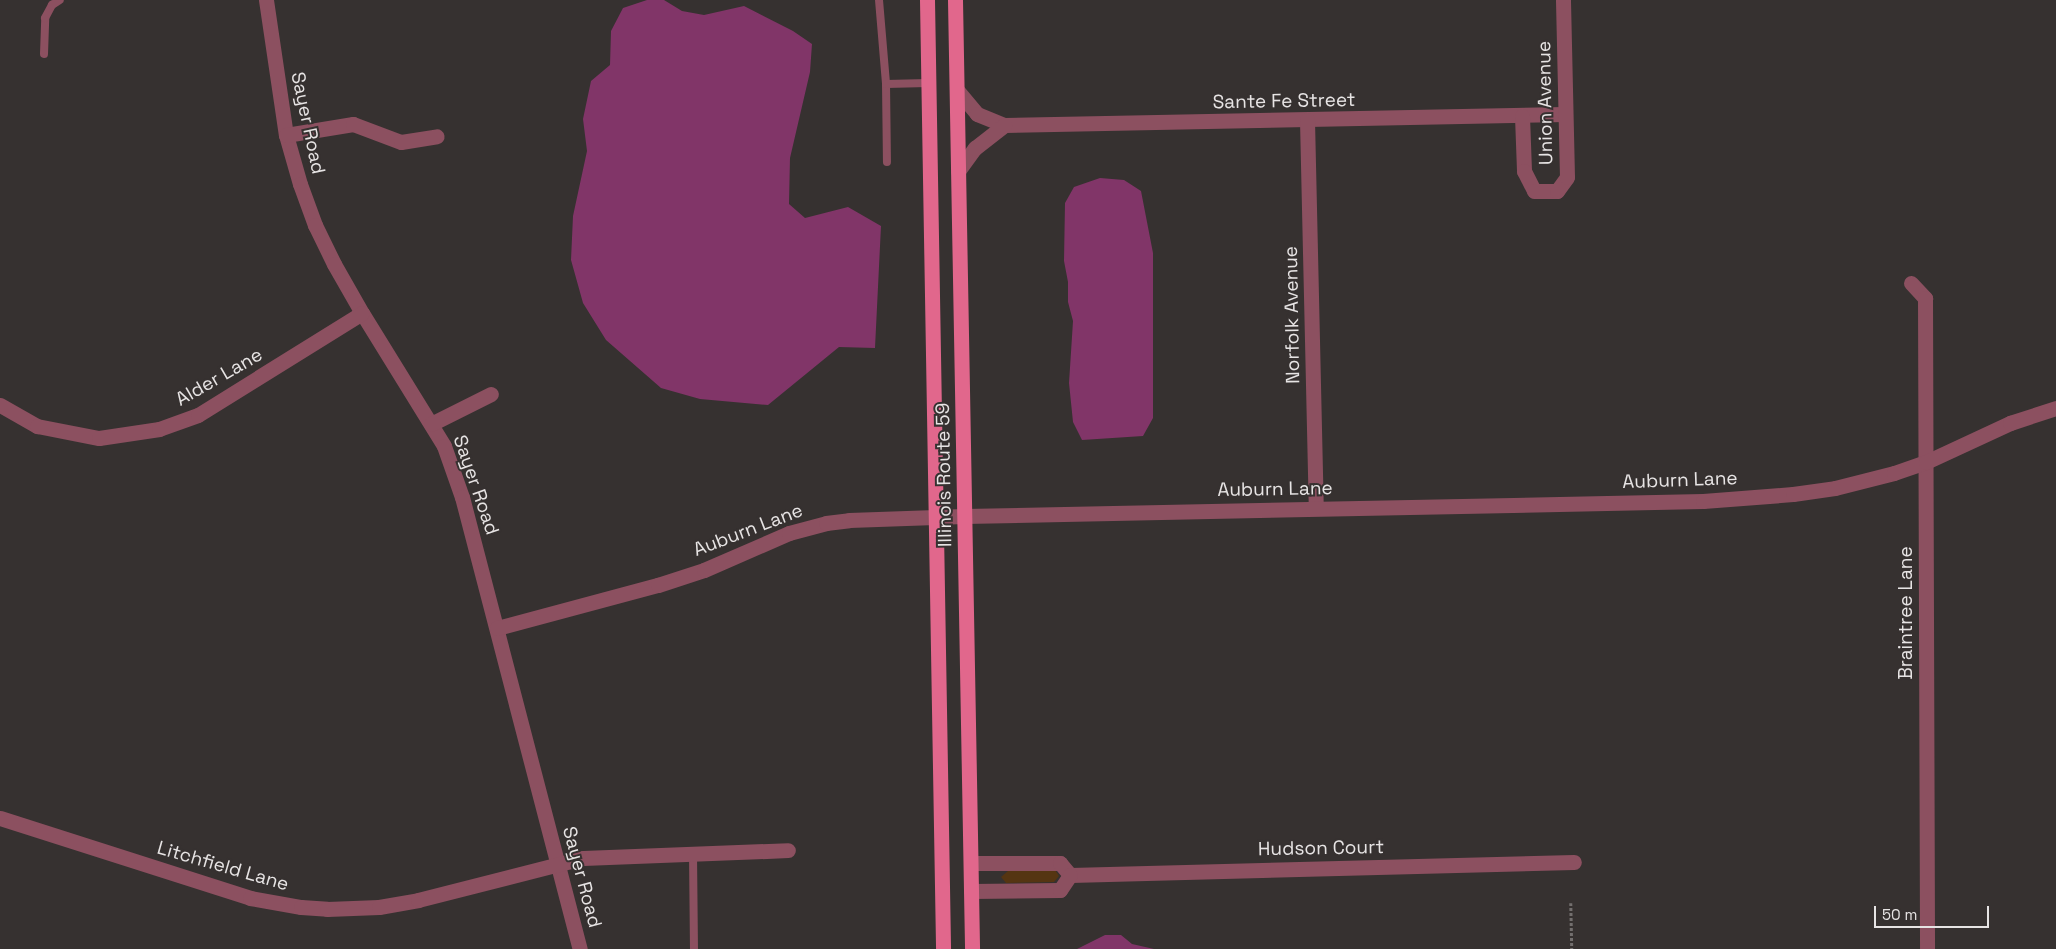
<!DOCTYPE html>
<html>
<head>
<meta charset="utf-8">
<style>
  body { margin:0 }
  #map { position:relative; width:2056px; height:949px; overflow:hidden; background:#363130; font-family:"Space Grotesk",sans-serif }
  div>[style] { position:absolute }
  .green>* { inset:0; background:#553512 }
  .water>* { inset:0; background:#813568 }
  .path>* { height:2.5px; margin-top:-1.25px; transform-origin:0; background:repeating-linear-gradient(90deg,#736f6e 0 2.5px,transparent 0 5px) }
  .lane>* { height:8px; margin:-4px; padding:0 4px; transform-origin:4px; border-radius:4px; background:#8c5060 }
  .street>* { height:15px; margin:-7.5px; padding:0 7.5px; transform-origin:7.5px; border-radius:7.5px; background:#8c5060 }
  .primary>* { height:15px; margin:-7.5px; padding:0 7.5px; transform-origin:7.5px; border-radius:7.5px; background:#e1678c }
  span { translate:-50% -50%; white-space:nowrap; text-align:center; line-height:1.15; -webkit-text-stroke:4px #363130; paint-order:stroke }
  .street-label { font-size:19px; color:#e7e4e4 }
  .scale { position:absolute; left:1874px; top:906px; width:115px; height:22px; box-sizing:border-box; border:2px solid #e7e4e4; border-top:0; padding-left:6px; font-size:15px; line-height:18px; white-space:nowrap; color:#e7e4e4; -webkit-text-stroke:4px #363130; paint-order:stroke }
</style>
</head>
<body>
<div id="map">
  <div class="green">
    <div style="clip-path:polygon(1055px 870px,1059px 876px,1054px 882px,1006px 883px,1001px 877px,1008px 871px)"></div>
  </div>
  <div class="water">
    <div style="clip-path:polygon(647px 0,664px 0,682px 11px,704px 15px,744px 6px,793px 31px,812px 44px,810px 72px,790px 158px,789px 204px,805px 218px,848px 207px,881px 226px,875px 348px,839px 347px,768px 405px,700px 399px,661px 388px,606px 340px,583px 303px,571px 260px,573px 216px,587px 151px,583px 119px,591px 81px,610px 65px,611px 31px,623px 8px)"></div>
    <div style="clip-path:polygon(1100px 178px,1124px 180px,1141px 191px,1153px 253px,1153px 418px,1143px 436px,1082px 440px,1073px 422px,1069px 383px,1073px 321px,1068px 302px,1068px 282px,1064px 261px,1065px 203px,1074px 187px)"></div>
    <div style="clip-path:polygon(1105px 935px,1121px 935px,1132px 944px,1154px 949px,1077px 949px)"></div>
  </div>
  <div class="path">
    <div style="left:1571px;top:903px;width:46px;rotate:88.8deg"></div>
  </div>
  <div class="lane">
    <div style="left:879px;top:0;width:84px;rotate:85.2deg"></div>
    <div style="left:886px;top:84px;width:78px;rotate:89.3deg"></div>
    <div style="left:44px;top:54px;width:36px;rotate:-88deg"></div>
    <div style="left:45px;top:18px;width:15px;rotate:-62deg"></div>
    <div style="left:52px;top:5px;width:9px;rotate:-32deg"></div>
    <div style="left:886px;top:84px;width:42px;rotate:-1.4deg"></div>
    <div style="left:693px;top:854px;width:95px;rotate:89.4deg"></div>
  </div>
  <div class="street">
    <div style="left:266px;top:0;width:136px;rotate:81.6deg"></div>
    <div style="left:286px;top:135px;width:51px;rotate:74.1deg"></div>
    <div style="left:300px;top:184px;width:44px;rotate:69.9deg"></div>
    <div style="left:315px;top:225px;width:43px;rotate:64deg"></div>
    <div style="left:334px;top:264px;width:56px;rotate:60.3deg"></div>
    <div style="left:362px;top:313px;width:156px;rotate:58.3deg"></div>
    <div style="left:444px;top:446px;width:54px;rotate:70.6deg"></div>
    <div style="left:462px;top:497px;width:467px;rotate:75.4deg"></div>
    <div style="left:957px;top:90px;width:31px;rotate:50deg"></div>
    <div style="left:977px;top:114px;width:29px;rotate:22deg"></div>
    <div style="left:1004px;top:125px;width:561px;rotate:-1.12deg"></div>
    <div style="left:1522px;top:116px;width:55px;rotate:87.9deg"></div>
    <div style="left:1524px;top:171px;width:22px;rotate:63deg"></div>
    <div style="left:1534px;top:191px;width:23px"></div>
    <div style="left:1557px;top:191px;width:17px;rotate:-54deg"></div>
    <div style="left:1567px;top:177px;width:177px;rotate:-91.3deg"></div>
    <div style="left:1307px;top:120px;width:388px;rotate:88.7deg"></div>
    <div style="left:286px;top:135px;width:68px;rotate:-9.3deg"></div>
    <div style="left:353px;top:124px;width:51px;rotate:20.6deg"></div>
    <div style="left:401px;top:142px;width:36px;rotate:-9deg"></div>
    <div style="left:958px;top:171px;width:29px;rotate:-54deg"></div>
    <div style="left:975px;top:148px;width:37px;rotate:-38deg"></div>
    <div style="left:1911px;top:283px;width:21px;rotate:47deg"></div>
    <div style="left:1925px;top:298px;width:651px;rotate:89.82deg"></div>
    <div style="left:0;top:405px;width:43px;rotate:29.6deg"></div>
    <div style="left:37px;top:426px;width:63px;rotate:11deg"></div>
    <div style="left:99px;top:438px;width:61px;rotate:-8.5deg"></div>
    <div style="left:159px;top:429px;width:41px;rotate:-19.7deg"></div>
    <div style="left:198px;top:415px;width:193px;rotate:-31.9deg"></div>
    <div style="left:431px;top:424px;width:67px;rotate:-26.6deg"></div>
    <div style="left:497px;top:628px;width:167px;rotate:-15deg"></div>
    <div style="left:658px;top:585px;width:48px;rotate:-18.1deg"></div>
    <div style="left:704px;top:570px;width:93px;rotate:-23.5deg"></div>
    <div style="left:789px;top:533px;width:38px;rotate:-15deg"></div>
    <div style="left:826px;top:523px;width:23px;rotate:-7deg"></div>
    <div style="left:849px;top:520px;width:115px;rotate:-2deg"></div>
    <div style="left:964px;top:516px;width:739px;rotate:-1.16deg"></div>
    <div style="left:1703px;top:501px;width:90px;rotate:-4.4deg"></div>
    <div style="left:1793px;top:494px;width:42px;rotate:-8.1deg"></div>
    <div style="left:1835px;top:488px;width:61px;rotate:-14.3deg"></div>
    <div style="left:1894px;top:473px;width:34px;rotate:-19deg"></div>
    <div style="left:1926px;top:462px;width:93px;rotate:-24.9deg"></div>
    <div style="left:2010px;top:423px;width:48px;rotate:-18.1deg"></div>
    <div style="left:0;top:818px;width:262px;rotate:17.7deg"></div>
    <div style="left:250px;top:898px;width:52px;rotate:10deg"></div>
    <div style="left:301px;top:907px;width:26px;rotate:4deg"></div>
    <div style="left:327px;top:909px;width:52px;rotate:-2.2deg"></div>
    <div style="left:379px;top:907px;width:40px;rotate:-10deg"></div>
    <div style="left:418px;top:900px;width:170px;rotate:-14.3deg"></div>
    <div style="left:583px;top:858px;width:205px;rotate:-2.2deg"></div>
    <div style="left:971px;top:863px;width:89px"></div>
    <div style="left:1060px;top:863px;width:16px;rotate:50deg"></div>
    <div style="left:1070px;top:875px;width:504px;rotate:-1.48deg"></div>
    <div style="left:971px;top:891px;width:89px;rotate:-0.6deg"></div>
    <div style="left:1060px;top:890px;width:18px;rotate:-56deg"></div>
  </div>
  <div class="primary">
    <div style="left:927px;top:0;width:949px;rotate:89.03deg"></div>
    <div style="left:955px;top:0;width:949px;rotate:88.97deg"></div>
  </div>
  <div class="street-label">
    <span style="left:1284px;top:101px;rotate:-1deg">Sante Fe Street</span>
    <span style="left:1545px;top:103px;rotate:-91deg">Union Avenue</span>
    <span style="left:308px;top:123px;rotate:78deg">Sayer Road</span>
    <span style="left:1292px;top:315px;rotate:-91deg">Norfolk Avenue</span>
    <span style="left:219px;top:377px;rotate:-30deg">Alder Lane</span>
    <span style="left:944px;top:475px;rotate:-91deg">Illinois Route 59</span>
    <span style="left:1680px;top:480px;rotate:-2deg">Auburn Lane</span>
    <span style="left:476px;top:485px;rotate:71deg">Sayer Road</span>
    <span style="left:1275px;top:489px;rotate:-1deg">Auburn Lane</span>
    <span style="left:748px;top:530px;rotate:-21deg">Auburn Lane</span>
    <span style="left:1906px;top:613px;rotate:-90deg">Braintree Lane</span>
    <span style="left:1321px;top:848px;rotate:-1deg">Hudson Court</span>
    <span style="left:223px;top:866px;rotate:16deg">Litchfield Lane</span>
    <span style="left:582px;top:877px;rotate:75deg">Sayer Road</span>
  </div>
  <div class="scale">50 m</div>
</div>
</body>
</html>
